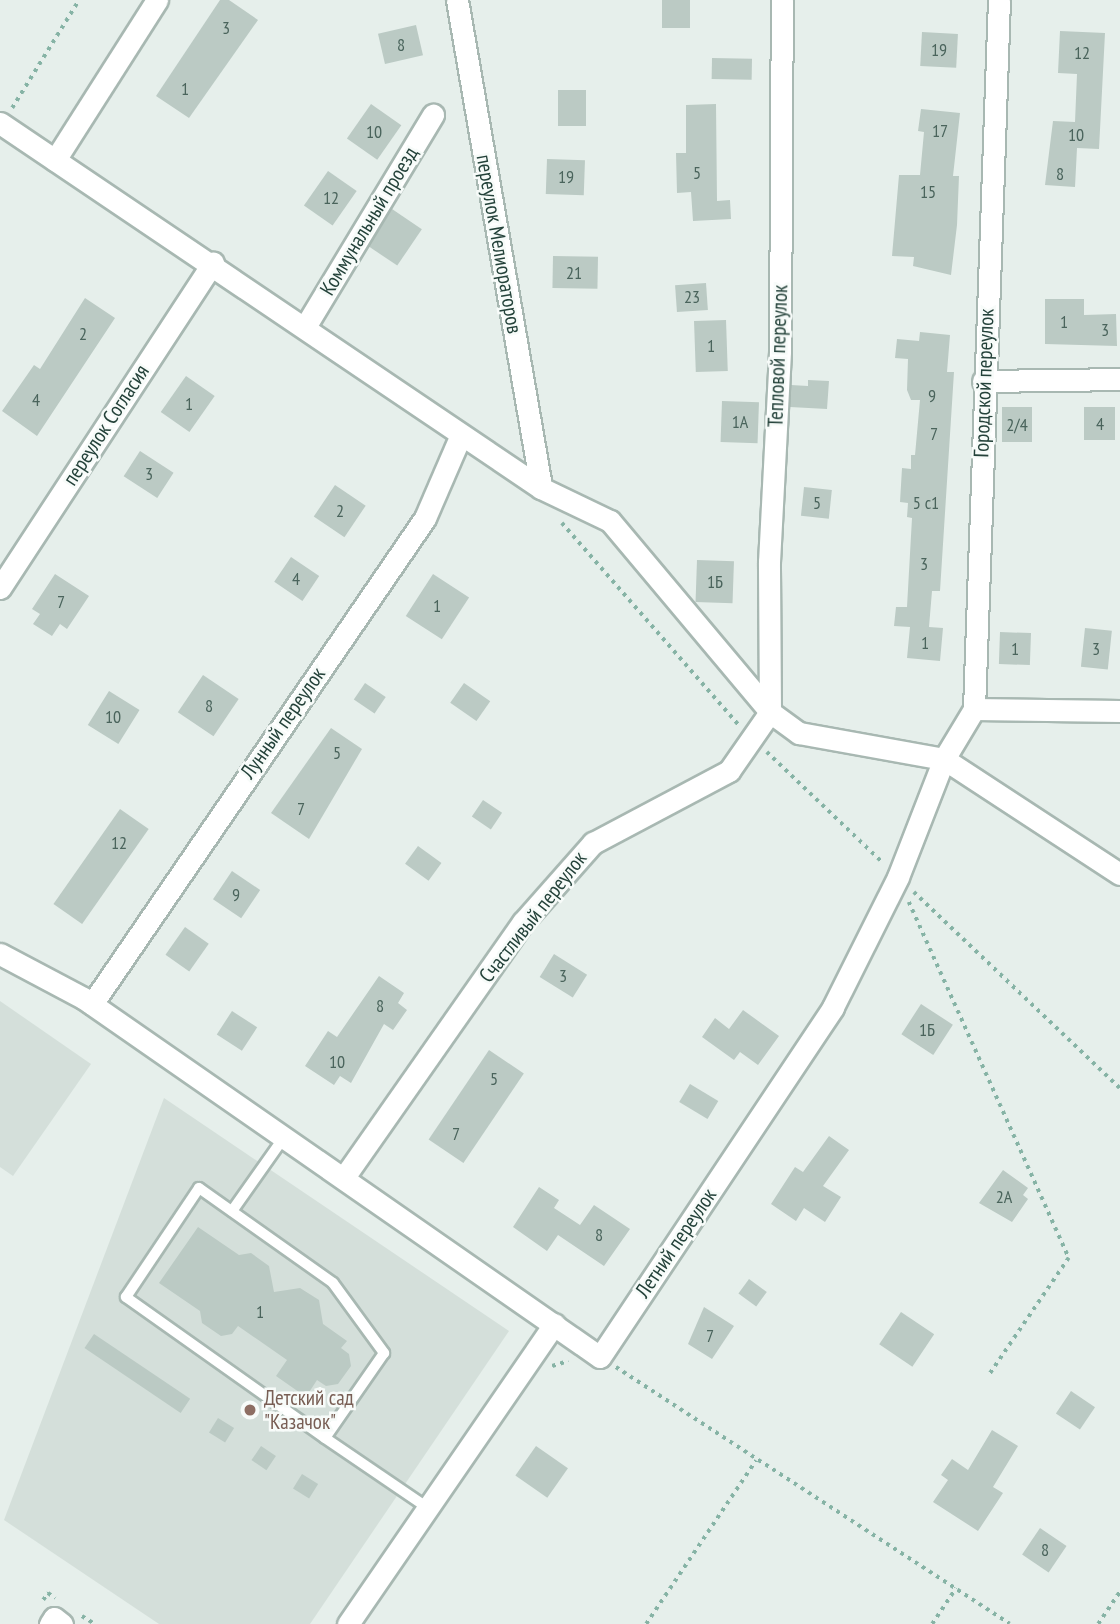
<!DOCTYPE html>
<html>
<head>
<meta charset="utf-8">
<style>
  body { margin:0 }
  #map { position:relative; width:1120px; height:1624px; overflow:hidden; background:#e6efeb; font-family:"PT Sans Narrow",sans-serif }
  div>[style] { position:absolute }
  .built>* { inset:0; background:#d4dfda }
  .building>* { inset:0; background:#bbcac4; transform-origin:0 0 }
  .path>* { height:3.5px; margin-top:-1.75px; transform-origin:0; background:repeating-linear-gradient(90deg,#86b3a5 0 3.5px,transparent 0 8.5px) }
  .roads { filter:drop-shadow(2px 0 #a8b8b2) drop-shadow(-2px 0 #a8b8b2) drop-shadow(0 2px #a8b8b2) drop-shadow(0 -2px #a8b8b2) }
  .lane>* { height:10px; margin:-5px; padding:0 5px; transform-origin:5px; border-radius:5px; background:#fff }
  .street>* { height:21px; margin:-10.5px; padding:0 10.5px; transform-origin:10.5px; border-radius:10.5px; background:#fff }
  .dots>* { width:19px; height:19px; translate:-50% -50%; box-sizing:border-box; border:4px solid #f7fbf9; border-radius:50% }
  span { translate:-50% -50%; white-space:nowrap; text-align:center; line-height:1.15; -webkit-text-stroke:5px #f7fbf9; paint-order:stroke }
  .number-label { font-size:18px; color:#4a645c }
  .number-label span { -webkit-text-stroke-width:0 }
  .street-label { font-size:21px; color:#24423a }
  .education-label { font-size:21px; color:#785e54 }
  .left { translate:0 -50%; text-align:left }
</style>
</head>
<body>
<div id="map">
  <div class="built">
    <div style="clip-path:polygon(0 1001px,91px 1064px,13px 1176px,0 1167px)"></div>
    <div style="clip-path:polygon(164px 1098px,509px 1331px,310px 1624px,159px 1624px,4px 1520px)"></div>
  </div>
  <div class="building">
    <div style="clip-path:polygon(220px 0,229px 0,258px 20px,189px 118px,156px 96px)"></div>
    <div style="left:662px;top:0;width:28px;height:28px"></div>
    <div style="left:416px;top:25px;width:31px;height:39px;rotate:77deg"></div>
    <div style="clip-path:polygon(1060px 31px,1105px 33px,1099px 149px,1077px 148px,1075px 187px,1045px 185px,1053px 121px,1075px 122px,1077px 74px,1058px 73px)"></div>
    <div style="left:922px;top:32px;width:36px;height:34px;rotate:3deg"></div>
    <div style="left:712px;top:58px;width:40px;height:21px;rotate:1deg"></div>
    <div style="left:558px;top:90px;width:28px;height:36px"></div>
    <div style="left:371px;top:104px;width:37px;height:42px;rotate:35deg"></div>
    <div style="clip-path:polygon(716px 104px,717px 201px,730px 200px,731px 219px,693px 221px,691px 192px,677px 193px,676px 153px,686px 153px,686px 105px)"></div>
    <div style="clip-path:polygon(921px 109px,960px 113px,953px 176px,959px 176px,957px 225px,951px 275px,913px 266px,914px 257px,892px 256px,899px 175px,920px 175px,924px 132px,918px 131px)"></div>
    <div style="left:547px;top:159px;width:38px;height:35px;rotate:2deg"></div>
    <div style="left:328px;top:171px;width:35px;height:42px;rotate:35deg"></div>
    <div style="left:392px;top:209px;width:36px;height:44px;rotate:34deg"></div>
    <div style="left:553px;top:256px;width:45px;height:32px;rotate:1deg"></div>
    <div style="left:706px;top:283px;width:27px;height:31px;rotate:86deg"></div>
    <div style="clip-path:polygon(85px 298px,115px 318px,37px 436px,2px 411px,34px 365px,40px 369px)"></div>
    <div style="clip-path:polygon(1045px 299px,1084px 299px,1084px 315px,1116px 314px,1117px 346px,1045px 344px)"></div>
    <div style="left:726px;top:320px;width:51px;height:32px;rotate:88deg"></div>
    <div style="clip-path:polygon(920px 332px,950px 335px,947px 372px,954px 372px,940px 591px,932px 591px,929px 627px,943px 628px,940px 661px,907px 658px,910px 627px,894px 626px,896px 607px,907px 607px,912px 518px,907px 517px,908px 503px,900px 502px,902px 468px,911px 469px,911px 455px,915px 455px,920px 400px,911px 400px,907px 390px,908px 359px,895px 358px,897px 339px,919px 341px)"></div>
    <div style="left:186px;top:376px;width:35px;height:44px;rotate:35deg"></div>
    <div style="clip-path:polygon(808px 380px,829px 381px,827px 409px,790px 407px,791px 385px,808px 386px)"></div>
    <div style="left:722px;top:401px;width:37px;height:41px;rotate:2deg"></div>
    <div style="left:1002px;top:407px;width:30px;height:35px"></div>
    <div style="left:1084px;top:407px;width:31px;height:33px"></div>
    <div style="left:140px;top:451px;width:40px;height:30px;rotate:33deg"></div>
    <div style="left:335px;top:485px;width:37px;height:38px;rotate:34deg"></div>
    <div style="left:804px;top:487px;width:28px;height:29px;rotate:6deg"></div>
    <div style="left:291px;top:557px;width:34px;height:30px;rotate:34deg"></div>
    <div style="left:697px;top:560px;width:37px;height:42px;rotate:2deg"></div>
    <div style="clip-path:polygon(55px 574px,89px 596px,67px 629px,60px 624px,52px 636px,33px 624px,40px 614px,32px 609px)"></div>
    <div style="left:433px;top:574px;width:43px;height:50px;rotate:33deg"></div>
    <div style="left:1085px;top:628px;width:27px;height:39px;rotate:6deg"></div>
    <div style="left:1000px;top:632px;width:31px;height:32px;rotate:2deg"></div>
    <div style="left:203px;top:675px;width:43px;height:45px;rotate:34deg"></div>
    <div style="left:365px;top:683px;width:25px;height:20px;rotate:34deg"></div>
    <div style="left:464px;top:683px;width:32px;height:24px;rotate:35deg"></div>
    <div style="left:109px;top:691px;width:36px;height:40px;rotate:32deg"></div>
    <div style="clip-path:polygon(331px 728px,362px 749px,309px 839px,271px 813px)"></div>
    <div style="left:483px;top:800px;width:23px;height:20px;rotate:34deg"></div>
    <div style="left:120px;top:809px;width:35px;height:116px;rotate:35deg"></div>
    <div style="left:418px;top:846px;width:29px;height:22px;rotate:36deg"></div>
    <div style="left:232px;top:871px;width:34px;height:34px;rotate:34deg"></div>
    <div style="left:185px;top:927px;width:29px;height:34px;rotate:35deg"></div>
    <div style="left:554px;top:954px;width:39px;height:27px;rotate:32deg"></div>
    <div style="clip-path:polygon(379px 976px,404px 993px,398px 1003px,407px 1010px,393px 1030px,384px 1024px,351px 1083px,340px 1076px,334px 1085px,305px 1066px,328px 1031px,337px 1037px)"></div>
    <div style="left:921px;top:1004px;width:38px;height:36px;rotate:33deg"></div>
    <div style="clip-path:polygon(743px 1010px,779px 1036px,758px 1065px,740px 1052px,734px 1060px,702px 1037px,715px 1018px,729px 1029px)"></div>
    <div style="left:232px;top:1011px;width:30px;height:28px;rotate:33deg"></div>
    <div style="left:489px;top:1050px;width:42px;height:108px;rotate:34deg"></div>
    <div style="left:690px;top:1084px;width:33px;height:21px;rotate:31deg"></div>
    <div style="clip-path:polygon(829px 1136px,849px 1150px,823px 1186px,841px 1197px,825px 1222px,804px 1208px,796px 1221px,771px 1204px,795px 1167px,803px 1172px)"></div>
    <div style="clip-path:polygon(1003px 1170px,1028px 1188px,1023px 1195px,1028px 1199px,1012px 1222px,979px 1203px)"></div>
    <div style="clip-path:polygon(539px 1187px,559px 1200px,554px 1208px,580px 1225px,594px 1205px,630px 1229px,604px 1266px,558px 1235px,547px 1251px,513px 1227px)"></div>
    <div style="clip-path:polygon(198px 1227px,239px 1255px,251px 1253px,269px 1266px,274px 1292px,300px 1288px,319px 1300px,323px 1324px,347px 1341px,341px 1348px,349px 1354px,351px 1366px,338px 1384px,326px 1386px,317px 1380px,306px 1397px,276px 1376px,287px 1360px,238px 1326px,232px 1334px,221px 1336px,202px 1323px,200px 1311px,159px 1283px)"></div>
    <div style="left:749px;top:1279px;width:22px;height:18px;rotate:36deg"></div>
    <div style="clip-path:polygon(704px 1307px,734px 1326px,712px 1359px,688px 1344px)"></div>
    <div style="left:901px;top:1312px;width:40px;height:39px;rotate:34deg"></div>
    <div style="left:94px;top:1334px;width:116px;height:17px;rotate:34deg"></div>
    <div style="left:1071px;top:1391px;width:29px;height:27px;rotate:34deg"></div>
    <div style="left:218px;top:1418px;width:19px;height:17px;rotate:32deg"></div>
    <div style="clip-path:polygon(992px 1430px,1018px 1446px,993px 1487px,1003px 1493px,978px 1531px,933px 1502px,948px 1480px,941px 1475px,952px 1459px,968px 1470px)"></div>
    <div style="left:261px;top:1446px;width:18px;height:17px;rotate:34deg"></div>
    <div style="left:536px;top:1446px;width:39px;height:36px;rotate:35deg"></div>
    <div style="left:302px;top:1474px;width:19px;height:17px;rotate:32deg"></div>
    <div style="left:1040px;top:1528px;width:32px;height:32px;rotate:34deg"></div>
  </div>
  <div class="path">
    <div style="left:12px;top:108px;width:127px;rotate:-58.2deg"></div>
    <div style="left:562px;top:523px;width:269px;rotate:48.8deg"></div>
    <div style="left:767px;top:752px;width:161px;rotate:43.7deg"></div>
    <div style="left:914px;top:892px;width:284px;rotate:43.6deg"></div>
    <div style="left:909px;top:902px;width:390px;rotate:65.8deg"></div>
    <div style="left:1069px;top:1258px;width:140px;rotate:124.3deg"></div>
    <div style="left:552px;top:1366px;width:17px;rotate:-17deg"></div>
    <div style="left:616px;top:1367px;width:470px;rotate:33.1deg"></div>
    <div style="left:43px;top:1600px;width:9px;rotate:-54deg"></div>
    <div style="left:48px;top:1593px;width:9px;rotate:36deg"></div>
    <div style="left:82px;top:1616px;width:15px;rotate:32deg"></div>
    <div style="left:646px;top:1624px;width:197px;rotate:-56.1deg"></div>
    <div style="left:932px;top:1624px;width:43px;rotate:-56.3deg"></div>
    <div style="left:1098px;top:1624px;width:40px;rotate:-56deg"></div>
  </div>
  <div class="roads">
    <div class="lane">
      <div style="left:199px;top:1188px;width:164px;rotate:35.3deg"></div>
      <div style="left:333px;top:1283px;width:87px;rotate:53.9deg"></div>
      <div style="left:384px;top:1353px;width:103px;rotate:124.8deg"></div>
      <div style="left:325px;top:1438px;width:244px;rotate:-144.7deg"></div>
      <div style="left:126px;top:1297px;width:131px;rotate:-56.2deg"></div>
      <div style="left:232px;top:1211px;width:92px;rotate:-54.8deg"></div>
      <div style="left:325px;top:1438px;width:125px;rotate:34.2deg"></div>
    </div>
    <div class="street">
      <div style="left:457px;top:0;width:495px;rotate:80.2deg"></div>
      <div style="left:0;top:123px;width:653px;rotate:34.01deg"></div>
      <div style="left:541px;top:488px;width:76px;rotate:25.6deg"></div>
      <div style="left:610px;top:521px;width:249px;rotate:50deg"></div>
      <div style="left:770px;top:712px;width:36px;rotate:36deg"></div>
      <div style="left:799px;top:733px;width:147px;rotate:10.2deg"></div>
      <div style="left:944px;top:759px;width:210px;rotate:33.2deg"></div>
      <div style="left:55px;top:160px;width:190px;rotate:-57.5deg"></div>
      <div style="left:305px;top:327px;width:248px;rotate:-58.9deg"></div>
      <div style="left:983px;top:381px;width:137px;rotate:-0.8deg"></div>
      <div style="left:0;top:588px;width:389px;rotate:-56.8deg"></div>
      <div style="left:974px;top:709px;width:146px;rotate:0.8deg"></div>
      <div style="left:0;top:954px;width:94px;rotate:27.9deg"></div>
      <div style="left:83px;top:998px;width:629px;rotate:34.78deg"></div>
      <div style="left:600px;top:1357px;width:420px;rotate:-56.3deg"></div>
      <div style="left:833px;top:1007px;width:145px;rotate:-63.4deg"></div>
      <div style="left:898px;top:877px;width:127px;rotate:-68.7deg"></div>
      <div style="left:944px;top:759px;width:58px;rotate:-59deg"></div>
      <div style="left:974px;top:709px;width:709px;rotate:-87.98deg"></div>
      <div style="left:92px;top:1004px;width:589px;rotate:-55.58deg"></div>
      <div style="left:425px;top:518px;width:90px;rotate:-66.6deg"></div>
      <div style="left:345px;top:1176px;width:310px;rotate:-55deg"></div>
      <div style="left:523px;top:922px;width:106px;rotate:-48.5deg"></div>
      <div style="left:593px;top:843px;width:154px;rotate:-27.9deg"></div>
      <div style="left:729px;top:771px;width:72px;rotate:-55.2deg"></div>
      <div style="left:770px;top:712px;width:150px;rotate:-90.4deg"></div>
      <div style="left:769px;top:562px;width:211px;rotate:-87deg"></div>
      <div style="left:780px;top:351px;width:351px;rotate:-89.7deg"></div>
      <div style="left:50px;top:1624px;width:7px;rotate:-56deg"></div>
      <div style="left:54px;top:1618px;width:10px;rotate:37deg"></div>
      <div style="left:348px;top:1624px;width:364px;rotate:-55.5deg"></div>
    </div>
  </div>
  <div class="dots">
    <div style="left:250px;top:1410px;background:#8d6e63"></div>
  </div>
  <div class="number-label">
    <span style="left:226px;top:28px">3</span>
    <span style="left:401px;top:45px">8</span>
    <span style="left:939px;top:50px">19</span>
    <span style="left:1082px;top:53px">12</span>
    <span style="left:185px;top:89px">1</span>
    <span style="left:940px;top:131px">17</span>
    <span style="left:374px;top:132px">10</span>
    <span style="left:1076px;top:135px">10</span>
    <span style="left:697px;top:173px">5</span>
    <span style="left:1060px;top:174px">8</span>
    <span style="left:566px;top:177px">19</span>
    <span style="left:928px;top:192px">15</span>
    <span style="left:331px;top:198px">12</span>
    <span style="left:574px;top:273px">21</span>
    <span style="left:692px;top:297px">23</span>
    <span style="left:1064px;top:322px">1</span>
    <span style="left:1105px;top:330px">3</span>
    <span style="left:83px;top:334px">2</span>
    <span style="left:711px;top:346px">1</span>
    <span style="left:932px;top:396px">9</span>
    <span style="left:36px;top:400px">4</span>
    <span style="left:189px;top:404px">1</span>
    <span style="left:740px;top:422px">1А</span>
    <span style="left:1100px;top:424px">4</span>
    <span style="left:1017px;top:425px">2/4</span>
    <span style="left:934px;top:434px">7</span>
    <span style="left:149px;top:474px">3</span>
    <span style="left:817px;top:503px">5</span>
    <span style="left:926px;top:503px">5 с1</span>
    <span style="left:340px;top:511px">2</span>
    <span style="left:924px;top:564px">3</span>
    <span style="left:296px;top:579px">4</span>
    <span style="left:715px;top:582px">1Б</span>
    <span style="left:61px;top:602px">7</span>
    <span style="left:437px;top:606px">1</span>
    <span style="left:925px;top:643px">1</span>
    <span style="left:1015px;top:649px">1</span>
    <span style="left:1096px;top:649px">3</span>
    <span style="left:209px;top:706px">8</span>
    <span style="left:113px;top:717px">10</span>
    <span style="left:337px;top:753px">5</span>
    <span style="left:301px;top:809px">7</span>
    <span style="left:119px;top:843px">12</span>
    <span style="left:236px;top:895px">9</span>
    <span style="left:563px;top:976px">3</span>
    <span style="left:380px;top:1006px">8</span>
    <span style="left:927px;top:1030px">1Б</span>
    <span style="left:337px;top:1062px">10</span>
    <span style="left:494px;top:1079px">5</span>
    <span style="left:456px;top:1134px">7</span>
    <span style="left:1004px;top:1197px">2А</span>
    <span style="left:599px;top:1235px">8</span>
    <span style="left:260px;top:1312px">1</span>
    <span style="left:710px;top:1336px">7</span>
    <span style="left:1045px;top:1550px">8</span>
  </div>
  <div class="street-label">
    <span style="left:369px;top:221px;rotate:-59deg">Коммунальный проезд</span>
    <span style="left:499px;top:244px;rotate:80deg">переулок Мелиораторов</span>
    <span style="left:778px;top:356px;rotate:-88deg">Тепловой переулок</span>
    <span style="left:984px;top:383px;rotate:-88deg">Городской переулок</span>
    <span style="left:106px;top:425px;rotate:-57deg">переулок Согласия</span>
    <span style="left:283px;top:723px;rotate:-55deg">Лунный переулок</span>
    <span style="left:533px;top:917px;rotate:-52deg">Счастливый переулок</span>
    <span style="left:676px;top:1243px;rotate:-56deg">Летний переулок</span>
  </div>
  <div class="education-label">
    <span class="left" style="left:264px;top:1410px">Детский сад<br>"Казачок"</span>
  </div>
</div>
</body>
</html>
